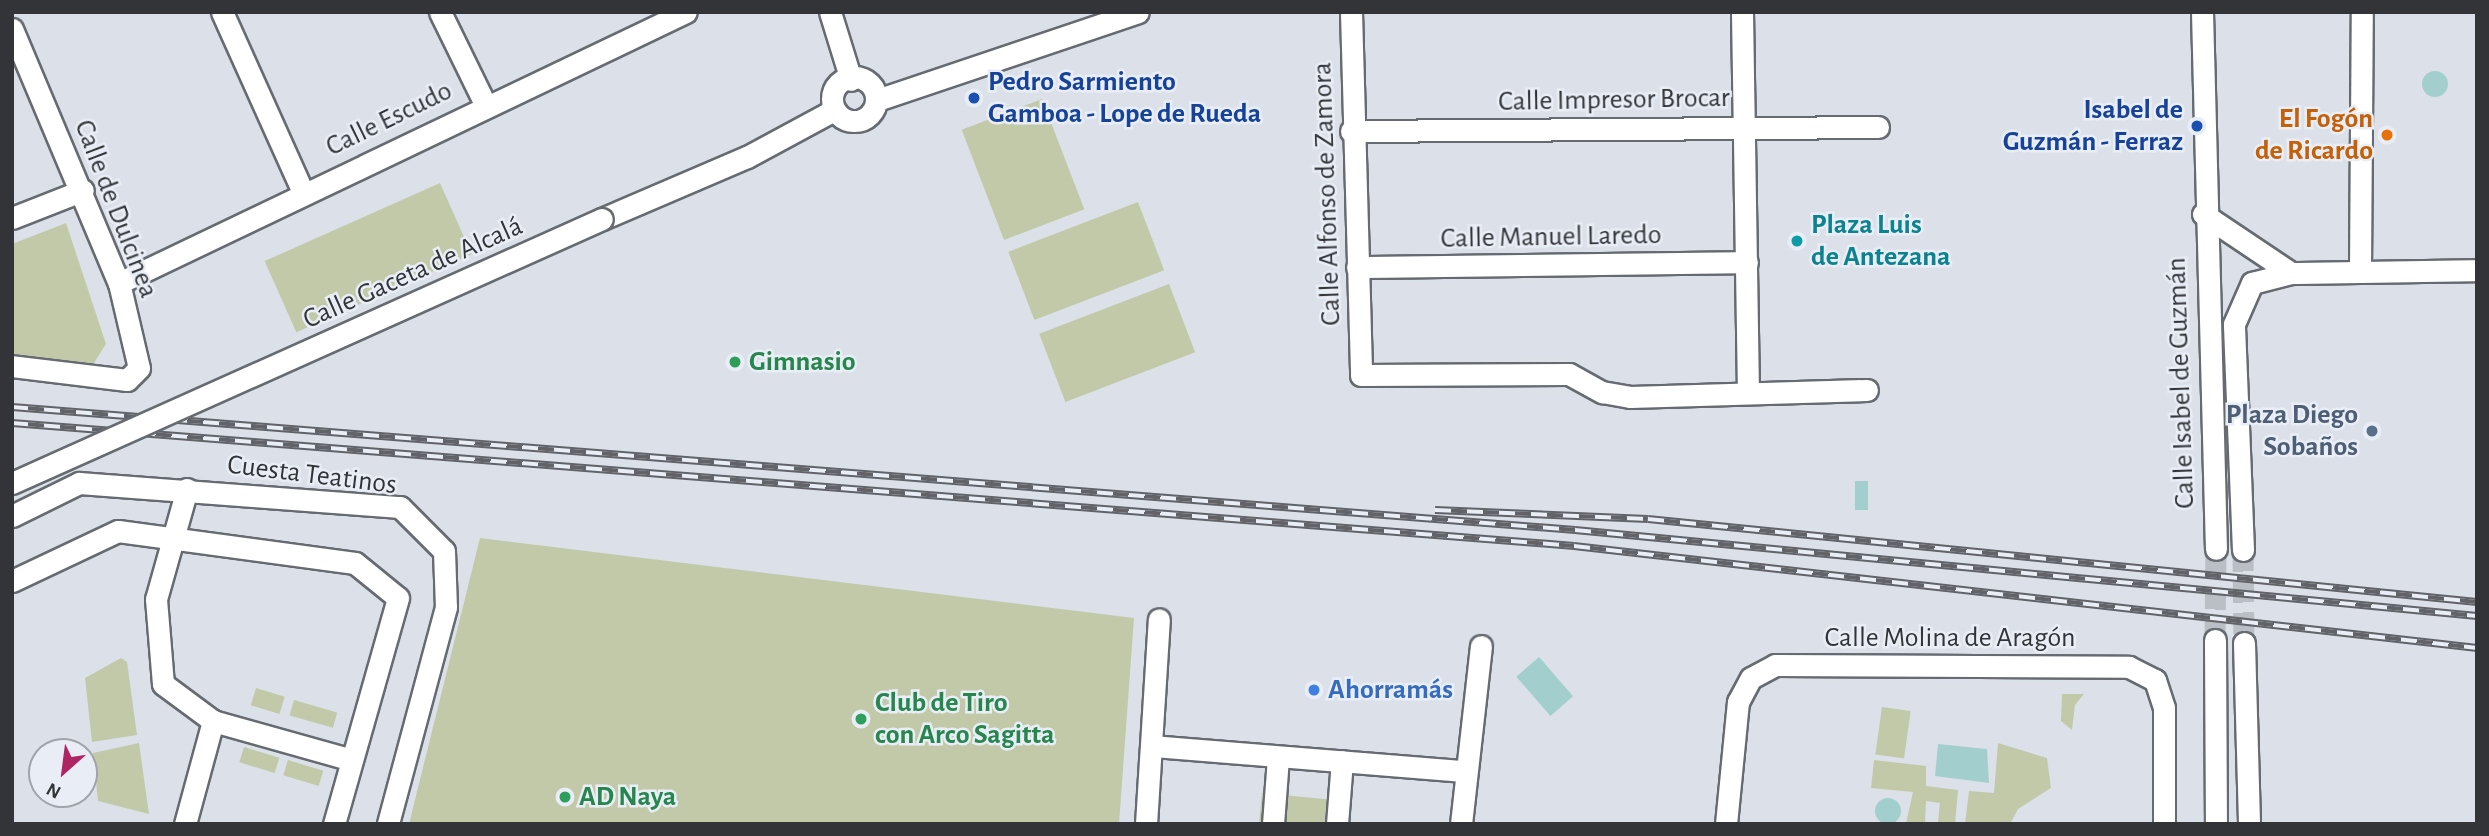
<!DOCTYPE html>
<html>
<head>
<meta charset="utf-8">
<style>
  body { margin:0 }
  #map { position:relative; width:2489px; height:836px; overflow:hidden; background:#dce1e9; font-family:"Alegreya Sans",sans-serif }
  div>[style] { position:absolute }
  .green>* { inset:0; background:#c2c9a9; transform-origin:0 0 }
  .water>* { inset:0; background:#a3cece; transform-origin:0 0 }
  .round { border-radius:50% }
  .street-tunnel>* { height:21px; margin-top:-10.5px; transform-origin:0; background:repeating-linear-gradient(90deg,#babec5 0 21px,transparent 0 31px) }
  .roads { filter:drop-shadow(2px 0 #666b72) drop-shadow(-2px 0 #666b72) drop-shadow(0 2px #666b72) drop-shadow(0 -2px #666b72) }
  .street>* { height:21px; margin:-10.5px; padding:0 10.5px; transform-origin:10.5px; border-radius:10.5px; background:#fff }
  .street>.ring { margin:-10.5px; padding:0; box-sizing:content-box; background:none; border:21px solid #fff; border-radius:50% }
  .rail>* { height:8px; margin-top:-4px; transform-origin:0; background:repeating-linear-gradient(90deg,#e9eef6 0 16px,#616368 0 32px); box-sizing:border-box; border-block:2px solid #616368 }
  .bridges { filter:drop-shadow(2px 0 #666b72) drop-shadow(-2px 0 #666b72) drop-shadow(0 2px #666b72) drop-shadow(0 -2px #666b72) }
  .street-bridge>* { height:21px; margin:-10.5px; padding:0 10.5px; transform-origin:10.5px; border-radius:10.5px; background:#fff }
  .dots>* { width:19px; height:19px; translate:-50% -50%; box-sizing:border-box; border:4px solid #e9eef6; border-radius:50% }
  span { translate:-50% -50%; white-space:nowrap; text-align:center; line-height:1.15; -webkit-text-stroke:5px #e9eef6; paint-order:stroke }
  .transit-label { font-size:28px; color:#164399; font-weight:700 }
  .left { translate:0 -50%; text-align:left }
  .right { translate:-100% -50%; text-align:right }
  .street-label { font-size:28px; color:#323437 }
  .food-label { font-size:28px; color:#c56008; font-weight:700 }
  .culture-label { font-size:28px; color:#0d838f; font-weight:700 }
  .leisure-label { font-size:28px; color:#27864d; font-weight:700 }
  .service-label { font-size:28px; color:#4e5e75; font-weight:700 }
  .shop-label { font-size:28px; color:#366cbe; font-weight:700 }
  .frame { position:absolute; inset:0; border:14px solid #323437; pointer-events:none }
  .north { position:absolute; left:28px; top:738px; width:70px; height:70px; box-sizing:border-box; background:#e9eef6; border:2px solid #a0a4aa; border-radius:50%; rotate:208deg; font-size:19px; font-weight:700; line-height:28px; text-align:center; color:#323437 }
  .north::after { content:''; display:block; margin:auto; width:24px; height:32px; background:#af2462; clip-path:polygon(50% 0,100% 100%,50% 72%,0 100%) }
</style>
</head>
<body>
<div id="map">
  <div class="green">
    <div style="left:1042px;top:99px;width:118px;height:86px;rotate:69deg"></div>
    <div style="left:440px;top:183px;width:78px;height:192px;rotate:66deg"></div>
    <div style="left:1138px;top:202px;width:73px;height:139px;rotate:69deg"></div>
    <div style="clip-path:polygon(66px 223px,106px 344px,90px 369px,12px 359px,12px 244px)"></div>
    <div style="left:1169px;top:284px;width:73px;height:139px;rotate:69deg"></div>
    <div style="clip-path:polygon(480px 538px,1134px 618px,1119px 824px,409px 824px)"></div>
    <div style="clip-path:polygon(121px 658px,127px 662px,137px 735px,92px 742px,85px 678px)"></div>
    <div style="left:256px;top:688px;width:30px;height:18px;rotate:17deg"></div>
    <div style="clip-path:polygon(2062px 694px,2084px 694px,2075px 705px,2072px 730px,2061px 721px)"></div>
    <div style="left:294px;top:700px;width:45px;height:16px;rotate:16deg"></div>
    <div style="left:1882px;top:707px;width:29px;height:48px;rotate:8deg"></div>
    <div style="clip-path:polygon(139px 743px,149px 814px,98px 801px,93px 753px)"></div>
    <div style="clip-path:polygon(1998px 743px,2047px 758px,2051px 788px,2018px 809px,2010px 824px,1965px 824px,1969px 791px,1994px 793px)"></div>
    <div style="left:244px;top:747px;width:37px;height:16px;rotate:17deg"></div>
    <div style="left:288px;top:760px;width:37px;height:16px;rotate:17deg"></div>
    <div style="clip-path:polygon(1874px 760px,1926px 766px,1926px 786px,1958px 790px,1955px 824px,1938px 822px,1940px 803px,1926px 801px,1925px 824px,1906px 824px,1913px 792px,1871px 788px)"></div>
    <div style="clip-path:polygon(1262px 793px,1345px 801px,1343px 824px,1259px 824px)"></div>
  </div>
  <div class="water">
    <div class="round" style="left:2422px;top:71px;width:26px;height:26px"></div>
    <div style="left:1855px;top:481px;width:13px;height:29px"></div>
    <div style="left:1539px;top:657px;width:52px;height:30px;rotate:49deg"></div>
    <div style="clip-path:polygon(1938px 744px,1987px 749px,1989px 783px,1935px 776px)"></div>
    <div class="round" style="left:1875px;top:798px;width:26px;height:26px"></div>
  </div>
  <div class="street-tunnel">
    <div style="left:2243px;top:550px;width:93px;rotate:89.4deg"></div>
    <div style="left:2215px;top:640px;width:91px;rotate:-89.4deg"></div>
  </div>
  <div class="roads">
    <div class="street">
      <div style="left:222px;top:12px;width:197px;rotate:65.8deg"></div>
      <div style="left:440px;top:12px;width:102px;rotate:63.9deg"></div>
      <div style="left:830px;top:12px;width:71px;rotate:72.8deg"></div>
      <div style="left:1351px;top:12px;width:363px;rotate:88.4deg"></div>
      <div style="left:1361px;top:375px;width:208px;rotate:-0.3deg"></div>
      <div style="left:1569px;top:374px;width:38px;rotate:29deg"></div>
      <div style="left:1602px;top:392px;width:28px;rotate:10deg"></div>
      <div style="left:1630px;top:397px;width:237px;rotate:-1.7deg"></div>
      <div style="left:1742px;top:12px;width:380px;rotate:89.1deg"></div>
      <div style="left:2202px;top:12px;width:537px;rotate:88.51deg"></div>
      <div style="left:12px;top:29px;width:276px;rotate:67.2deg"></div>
      <div style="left:119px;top:283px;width:87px;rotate:76.8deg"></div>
      <div style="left:139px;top:368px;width:17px;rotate:135deg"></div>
      <div style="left:127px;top:380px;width:116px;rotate:-173.1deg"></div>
      <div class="ring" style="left:832px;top:77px;width:23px;height:23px"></div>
      <div style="left:877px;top:100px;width:275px;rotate:-18.6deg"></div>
      <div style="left:1351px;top:131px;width:527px;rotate:-0.43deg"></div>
      <div style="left:2203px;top:214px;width:106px;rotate:33.8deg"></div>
      <div style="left:12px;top:218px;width:76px;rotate:-21.5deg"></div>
      <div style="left:602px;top:219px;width:158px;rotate:-23.2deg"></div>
      <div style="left:747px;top:157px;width:99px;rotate:-28.4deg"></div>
      <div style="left:1357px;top:267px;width:390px;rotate:-0.7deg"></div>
      <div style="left:2360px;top:270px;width:258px;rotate:-89.6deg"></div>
      <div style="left:119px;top:283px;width:628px;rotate:-25.55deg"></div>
      <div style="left:187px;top:489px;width:114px;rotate:105.7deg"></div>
      <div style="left:156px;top:599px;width:85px;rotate:85.3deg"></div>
      <div style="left:163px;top:684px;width:62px;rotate:36.5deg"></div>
      <div style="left:213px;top:721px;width:144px;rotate:15.7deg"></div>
      <div style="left:12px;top:516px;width:75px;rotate:-26.2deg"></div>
      <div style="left:79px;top:483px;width:322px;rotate:4.3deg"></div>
      <div style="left:400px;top:507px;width:62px;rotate:45deg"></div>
      <div style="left:444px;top:551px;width:56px;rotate:88deg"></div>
      <div style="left:446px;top:607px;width:225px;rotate:105deg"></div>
      <div style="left:2243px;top:550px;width:226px;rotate:-92.3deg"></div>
      <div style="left:2234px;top:324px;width:45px;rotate:-66.3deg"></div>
      <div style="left:2252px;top:283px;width:40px;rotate:-14.4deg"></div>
      <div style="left:2291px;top:273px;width:186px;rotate:-0.9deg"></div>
      <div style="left:12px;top:581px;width:117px;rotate:-25.3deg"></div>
      <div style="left:118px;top:531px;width:239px;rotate:7.7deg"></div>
      <div style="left:355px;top:563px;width:55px;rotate:39.1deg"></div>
      <div style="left:398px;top:598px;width:235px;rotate:105.8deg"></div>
      <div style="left:2215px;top:640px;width:184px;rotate:89.7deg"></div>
      <div style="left:2244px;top:643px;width:181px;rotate:88.4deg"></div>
      <div style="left:1152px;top:746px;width:315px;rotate:4.6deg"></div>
      <div style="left:185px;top:824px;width:107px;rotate:-74.8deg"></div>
      <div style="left:1146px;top:824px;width:205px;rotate:-86.4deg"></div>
      <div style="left:1273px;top:824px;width:67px;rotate:-85.7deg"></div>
      <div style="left:1337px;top:824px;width:63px;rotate:-85.5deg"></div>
      <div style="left:1461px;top:824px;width:179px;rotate:-83.6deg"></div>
      <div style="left:1726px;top:824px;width:123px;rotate:-84.4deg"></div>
      <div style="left:1738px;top:702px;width:27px;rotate:-62deg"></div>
      <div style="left:1751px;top:678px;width:27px;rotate:-28deg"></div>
      <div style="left:1775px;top:665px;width:354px;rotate:0.3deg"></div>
      <div style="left:2129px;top:667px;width:29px;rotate:27deg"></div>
      <div style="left:2155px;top:680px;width:29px;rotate:72deg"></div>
      <div style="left:2164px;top:708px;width:116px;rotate:90deg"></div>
    </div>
  </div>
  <div class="rail">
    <div style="left:12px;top:407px;width:1568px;rotate:4.5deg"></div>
    <div style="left:1575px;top:530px;width:906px;rotate:5.45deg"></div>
    <div style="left:12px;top:423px;width:1567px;rotate:4.5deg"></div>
    <div style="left:1574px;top:546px;width:909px;rotate:6.44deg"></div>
    <div style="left:1435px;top:510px;width:213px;rotate:2.4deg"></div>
    <div style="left:1648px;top:519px;width:833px;rotate:5.72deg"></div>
  </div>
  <div class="bridges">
    <div class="street-bridge">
      <div style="left:12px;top:483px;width:646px;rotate:-24.11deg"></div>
    </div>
  </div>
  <div class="dots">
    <div style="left:974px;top:98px;background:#1a4fb4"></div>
    <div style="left:2197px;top:126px;background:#1a4fb4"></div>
    <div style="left:2387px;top:135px;background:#e8710a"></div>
    <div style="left:1797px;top:241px;background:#0f9aa8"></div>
    <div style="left:735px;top:362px;background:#2e9e5b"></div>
    <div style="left:2372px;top:431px;background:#5c6f8a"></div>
    <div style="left:1314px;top:690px;background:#3f7fe0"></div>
    <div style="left:861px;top:719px;background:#2e9e5b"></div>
    <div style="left:565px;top:797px;background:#2e9e5b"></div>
  </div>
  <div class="transit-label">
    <span class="left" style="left:988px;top:98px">Pedro Sarmiento<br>Gamboa - Lope de Rueda</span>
    <span class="right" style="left:2183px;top:126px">Isabel de<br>Guzmán - Ferraz</span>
  </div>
  <div class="street-label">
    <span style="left:1614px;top:100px;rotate:-1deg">Calle Impresor Brocar</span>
    <span style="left:389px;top:119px;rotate:-26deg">Calle Escudo</span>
    <span style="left:1327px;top:194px;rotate:-92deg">Calle Alfonso de Zamora</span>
    <span style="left:116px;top:209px;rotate:69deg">Calle de Dulcinea</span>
    <span style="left:1551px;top:237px;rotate:-1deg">Calle Manuel Laredo</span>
    <span style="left:413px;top:273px;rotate:-24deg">Calle Gaceta de Alcalá</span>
    <span style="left:2181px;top:383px;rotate:-92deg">Calle Isabel de Guzmán</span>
    <span style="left:312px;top:475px;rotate:7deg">Cuesta Teatinos</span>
    <span style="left:1950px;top:638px">Calle Molina de Aragón</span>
  </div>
  <div class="food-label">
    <span class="right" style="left:2373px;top:135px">El Fogón<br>de Ricardo</span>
  </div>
  <div class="culture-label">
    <span class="left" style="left:1811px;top:241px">Plaza Luis<br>de Antezana</span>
  </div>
  <div class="leisure-label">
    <span class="left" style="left:749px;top:362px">Gimnasio</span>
    <span class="left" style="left:875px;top:719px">Club de Tiro<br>con Arco Sagitta</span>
    <span class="left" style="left:579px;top:797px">AD Naya</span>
  </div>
  <div class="service-label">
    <span class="right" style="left:2358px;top:431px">Plaza Diego<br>Sobaños</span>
  </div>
  <div class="shop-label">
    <span class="left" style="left:1328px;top:690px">Ahorramás</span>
  </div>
  <div class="frame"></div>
  <div class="north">N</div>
</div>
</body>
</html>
